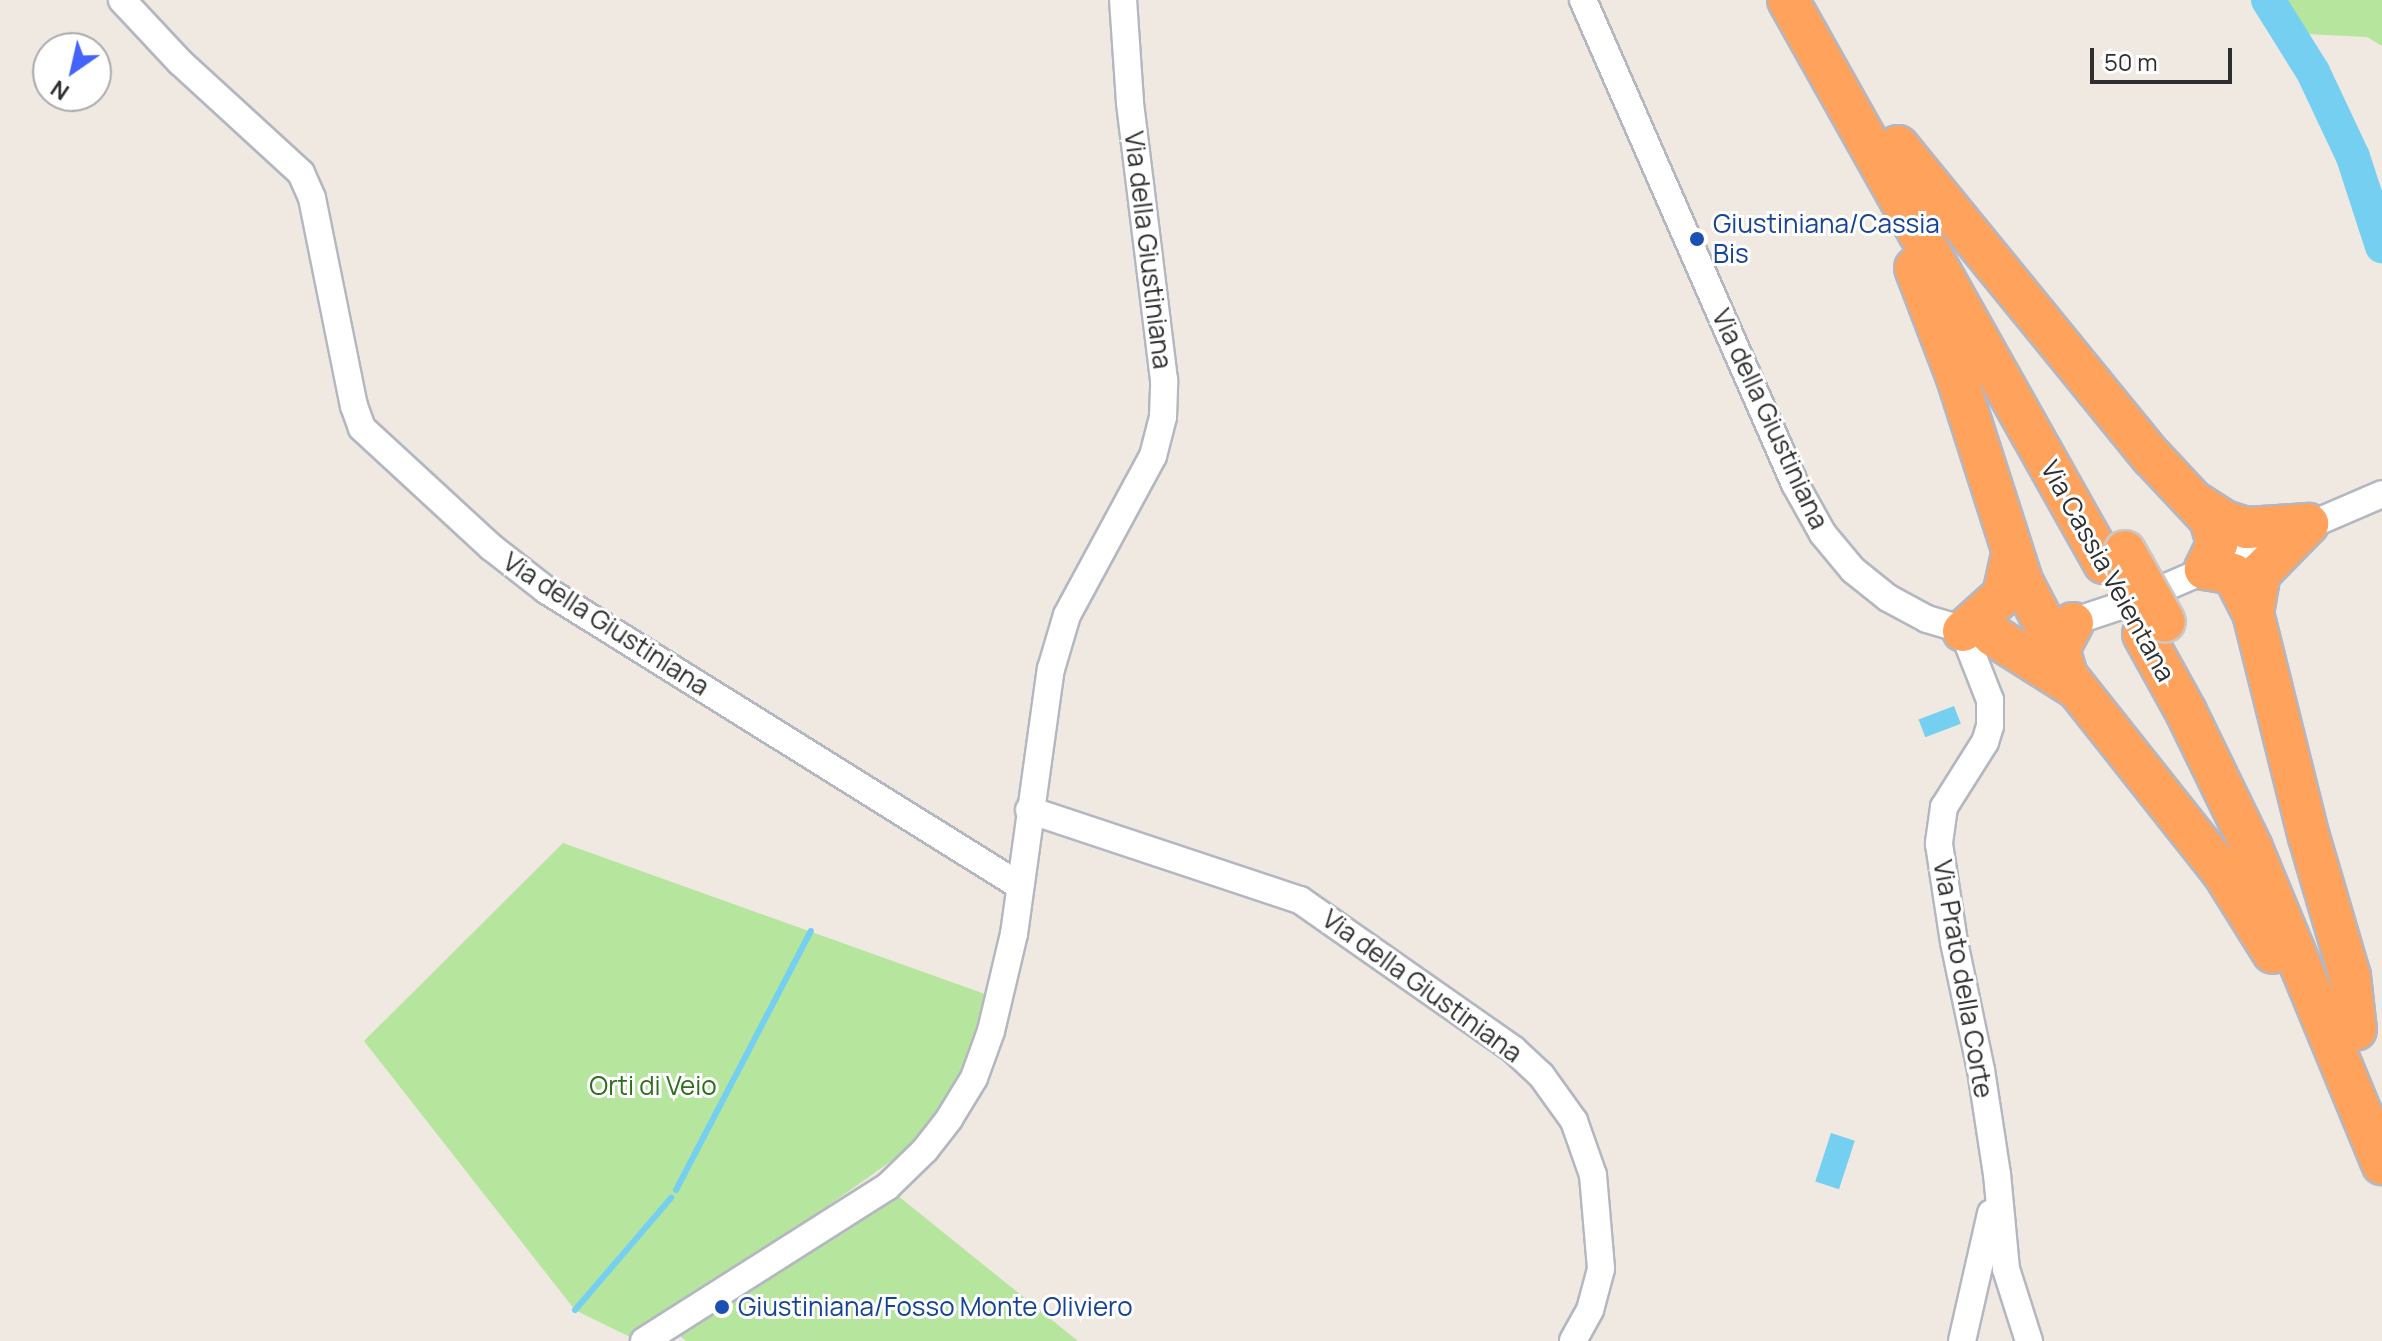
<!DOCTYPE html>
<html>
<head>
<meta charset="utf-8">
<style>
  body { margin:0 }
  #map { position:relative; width:2382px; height:1341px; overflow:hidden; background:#efe9e1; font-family:Manrope,sans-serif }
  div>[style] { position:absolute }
  .green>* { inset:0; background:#b6e59e }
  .water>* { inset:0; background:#75cff0; transform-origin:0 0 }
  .stream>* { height:6px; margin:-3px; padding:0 3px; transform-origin:3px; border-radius:3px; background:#75cff0 }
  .river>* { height:34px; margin:-17px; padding:0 17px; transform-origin:17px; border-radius:17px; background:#75cff0 }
  .roads { filter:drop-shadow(2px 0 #b4b7c1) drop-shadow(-2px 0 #b4b7c1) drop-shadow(0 2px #b4b7c1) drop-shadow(0 -2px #b4b7c1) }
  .minor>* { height:26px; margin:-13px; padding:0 13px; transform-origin:13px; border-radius:13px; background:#fff }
  .highway>* { height:40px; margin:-20px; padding:0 20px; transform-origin:20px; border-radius:20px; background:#ffa35c }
  .bridges { filter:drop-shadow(2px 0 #c9c9c9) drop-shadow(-2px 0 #c9c9c9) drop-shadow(0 2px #c9c9c9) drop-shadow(0 -2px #c9c9c9) }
  .highway-bridge>* { height:40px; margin:-20px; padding:0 20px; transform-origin:20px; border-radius:20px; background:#ffa35c }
  .dots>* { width:22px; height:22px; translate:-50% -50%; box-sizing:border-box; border:4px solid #fff; border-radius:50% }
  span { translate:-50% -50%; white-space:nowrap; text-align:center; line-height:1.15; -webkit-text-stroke:6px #fff; paint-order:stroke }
  .transit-label { font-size:26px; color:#164399 }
  .left { translate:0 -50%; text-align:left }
  .street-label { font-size:26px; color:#2e2e2e }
  .park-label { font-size:26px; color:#2c6e1b }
  .north { position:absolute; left:32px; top:32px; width:80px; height:80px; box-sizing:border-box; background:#fff; border:2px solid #ababab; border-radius:50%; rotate:214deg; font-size:22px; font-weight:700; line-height:32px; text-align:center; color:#2e2e2e }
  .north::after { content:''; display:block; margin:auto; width:28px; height:36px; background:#4264fb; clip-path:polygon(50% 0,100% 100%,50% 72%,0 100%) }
  .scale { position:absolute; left:2090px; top:48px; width:142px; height:36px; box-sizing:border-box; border:4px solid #2e2e2e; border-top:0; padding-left:10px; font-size:24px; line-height:28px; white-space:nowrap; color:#2e2e2e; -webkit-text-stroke:6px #fff; paint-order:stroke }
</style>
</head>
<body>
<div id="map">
  <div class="green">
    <div style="clip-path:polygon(2272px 0,2382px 0,2382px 46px,2367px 37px,2306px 34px,2287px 21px)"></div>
    <div style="clip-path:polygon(563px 843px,999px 999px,961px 1084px,911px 1147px,787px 1235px,632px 1338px,575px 1310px,364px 1041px)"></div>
    <div style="clip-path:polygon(887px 1187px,1078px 1341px,686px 1341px,680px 1336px)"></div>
  </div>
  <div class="water">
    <div style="left:1954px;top:706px;width:19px;height:38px;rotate:69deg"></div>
    <div style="left:1831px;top:1133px;width:25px;height:51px;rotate:18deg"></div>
  </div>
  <div class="stream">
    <div style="left:676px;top:1190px;width:292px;rotate:-62.5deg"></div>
    <div style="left:575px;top:1310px;width:148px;rotate:-49.4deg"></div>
  </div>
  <div class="river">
    <div style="left:2268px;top:0;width:85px;rotate:58deg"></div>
    <div style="left:2313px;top:72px;width:94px;rotate:64.8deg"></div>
    <div style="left:2353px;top:157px;width:94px;rotate:72deg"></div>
  </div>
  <div class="roads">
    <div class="minor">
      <div style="left:122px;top:0;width:85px;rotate:46.9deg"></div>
      <div style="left:180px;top:62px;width:164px;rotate:42.5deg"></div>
      <div style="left:301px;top:173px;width:27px;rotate:66deg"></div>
      <div style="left:312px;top:198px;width:212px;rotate:78.6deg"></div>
      <div style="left:354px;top:406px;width:23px;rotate:70deg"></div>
      <div style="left:362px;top:428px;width:176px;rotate:42.7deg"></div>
      <div style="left:491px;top:547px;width:70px;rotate:38deg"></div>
      <div style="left:546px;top:590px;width:559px;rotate:31.98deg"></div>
      <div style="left:1583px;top:0;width:528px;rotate:66.35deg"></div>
      <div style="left:1795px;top:484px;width:57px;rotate:60.8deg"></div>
      <div style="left:1823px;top:534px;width:47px;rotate:50.2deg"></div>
      <div style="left:1853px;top:570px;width:45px;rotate:38.7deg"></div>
      <div style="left:1888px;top:598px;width:44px;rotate:28.3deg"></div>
      <div style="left:1927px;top:619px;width:53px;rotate:16.4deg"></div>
      <div style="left:2060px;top:626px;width:73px;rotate:-18.4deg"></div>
      <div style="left:2129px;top:603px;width:275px;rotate:-23.3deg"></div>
      <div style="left:1963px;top:631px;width:74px;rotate:68.6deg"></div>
      <div style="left:1990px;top:700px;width:26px;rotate:90deg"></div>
      <div style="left:1990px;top:726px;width:17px;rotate:107deg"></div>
      <div style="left:1985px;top:742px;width:77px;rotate:122.2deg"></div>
      <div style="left:1944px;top:807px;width:37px;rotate:98deg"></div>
      <div style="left:1939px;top:844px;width:99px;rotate:81.3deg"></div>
      <div style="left:1954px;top:942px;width:131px;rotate:78.1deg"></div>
      <div style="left:1981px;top:1070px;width:105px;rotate:81.3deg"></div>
      <div style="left:1997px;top:1174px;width:95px;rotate:84.6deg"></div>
      <div style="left:2006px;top:1269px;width:76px;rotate:72.3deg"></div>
      <div style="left:1029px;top:810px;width:286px;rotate:18.4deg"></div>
      <div style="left:1300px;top:900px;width:261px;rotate:35deg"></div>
      <div style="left:1514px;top:1050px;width:37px;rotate:43deg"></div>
      <div style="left:1541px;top:1075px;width:57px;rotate:54.3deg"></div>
      <div style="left:1574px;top:1121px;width:57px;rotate:70.6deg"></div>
      <div style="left:1593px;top:1175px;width:94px;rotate:85.1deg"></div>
      <div style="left:1601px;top:1269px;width:42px;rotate:105deg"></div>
      <div style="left:1590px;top:1310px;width:35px;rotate:119deg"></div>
      <div style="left:644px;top:1341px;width:288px;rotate:-32.4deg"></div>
      <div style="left:887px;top:1187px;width:53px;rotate:-44.2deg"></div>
      <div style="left:925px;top:1150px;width:39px;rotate:-52deg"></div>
      <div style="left:949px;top:1119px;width:48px;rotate:-58.6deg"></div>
      <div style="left:974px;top:1078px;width:50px;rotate:-70.1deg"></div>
      <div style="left:991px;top:1031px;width:100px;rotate:-76.7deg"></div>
      <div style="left:1014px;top:934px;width:268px;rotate:-82.1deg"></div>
      <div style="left:1051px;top:669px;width:56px;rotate:-73.5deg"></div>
      <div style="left:1067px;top:615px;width:181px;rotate:-61.6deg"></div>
      <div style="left:1153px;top:456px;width:40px;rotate:-75.6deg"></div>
      <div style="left:1163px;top:417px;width:37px;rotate:-88deg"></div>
      <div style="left:1164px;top:380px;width:280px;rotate:-97deg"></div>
      <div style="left:1130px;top:102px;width:102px;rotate:-93.9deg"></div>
      <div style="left:1962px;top:1341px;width:131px;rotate:-77.2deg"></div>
    </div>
    <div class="highway">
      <div style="left:1788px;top:0;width:646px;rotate:60.7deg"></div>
      <div style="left:1898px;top:146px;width:402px;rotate:50.8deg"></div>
      <div style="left:2152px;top:457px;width:85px;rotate:46.9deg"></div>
      <div style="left:2210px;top:519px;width:26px;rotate:74deg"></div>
      <div style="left:2217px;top:544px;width:28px;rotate:116deg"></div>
      <div style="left:1915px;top:268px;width:118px;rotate:69.1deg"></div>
      <div style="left:1957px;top:378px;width:213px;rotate:72.2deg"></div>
      <div style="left:2022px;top:581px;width:54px;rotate:62.5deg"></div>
      <div style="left:2198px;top:504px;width:31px;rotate:33deg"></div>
      <div style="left:2224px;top:521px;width:24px;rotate:17deg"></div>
      <div style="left:2247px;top:528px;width:61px;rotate:-3.8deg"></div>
      <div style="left:2205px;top:569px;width:28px;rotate:10deg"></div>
      <div style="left:2233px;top:574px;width:44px;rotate:62.9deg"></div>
      <div style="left:2253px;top:613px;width:231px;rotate:76deg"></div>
      <div style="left:2309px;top:837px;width:145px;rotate:73.6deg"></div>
      <div style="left:2350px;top:976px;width:54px;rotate:83.7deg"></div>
      <div style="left:2253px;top:613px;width:41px;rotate:-80.1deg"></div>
      <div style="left:2260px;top:573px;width:69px;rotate:-45.6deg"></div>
      <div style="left:2073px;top:623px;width:30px;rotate:118deg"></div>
      <div style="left:2059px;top:649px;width:28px;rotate:73deg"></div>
      <div style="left:2067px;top:676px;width:251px;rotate:51.6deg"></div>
      <div style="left:2223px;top:873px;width:94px;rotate:58deg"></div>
      <div style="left:1963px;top:631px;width:54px;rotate:-42deg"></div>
      <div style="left:2003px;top:595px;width:42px;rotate:-77.6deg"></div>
      <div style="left:2143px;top:634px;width:89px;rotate:61.1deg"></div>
      <div style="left:2186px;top:712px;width:151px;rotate:64.1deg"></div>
      <div style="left:2252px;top:848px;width:342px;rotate:67.6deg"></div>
      <div style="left:1992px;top:635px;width:97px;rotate:32.4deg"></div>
    </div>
  </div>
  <div class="bridges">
    <div class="highway-bridge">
      <div style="left:2125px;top:551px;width:81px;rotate:60.6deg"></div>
    </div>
  </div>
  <div class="dots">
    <div style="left:1697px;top:239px;background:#1a4fb4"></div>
    <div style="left:722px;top:1307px;background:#1a4fb4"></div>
  </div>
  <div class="transit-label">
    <span class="left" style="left:1713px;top:239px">Giustiniana/Cassia<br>Bis</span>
    <span class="left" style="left:738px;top:1307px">Giustiniana/Fosso Monte Oliviero</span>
  </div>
  <div class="street-label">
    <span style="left:1148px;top:250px;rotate:83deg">Via della Giustiniana</span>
    <span style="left:1770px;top:419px;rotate:65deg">Via della Giustiniana</span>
    <span style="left:2108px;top:571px;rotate:61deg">Via Cassia Veientana</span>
    <span style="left:606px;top:624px;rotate:33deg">Via della Giustiniana</span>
    <span style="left:1963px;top:979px;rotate:80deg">Via Prato della Corte</span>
    <span style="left:1422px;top:986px;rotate:36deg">Via della Giustiniana</span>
  </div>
  <div class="park-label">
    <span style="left:653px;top:1086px">Orti di Veio</span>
  </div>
  <div class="north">N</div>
  <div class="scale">50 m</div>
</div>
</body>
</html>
